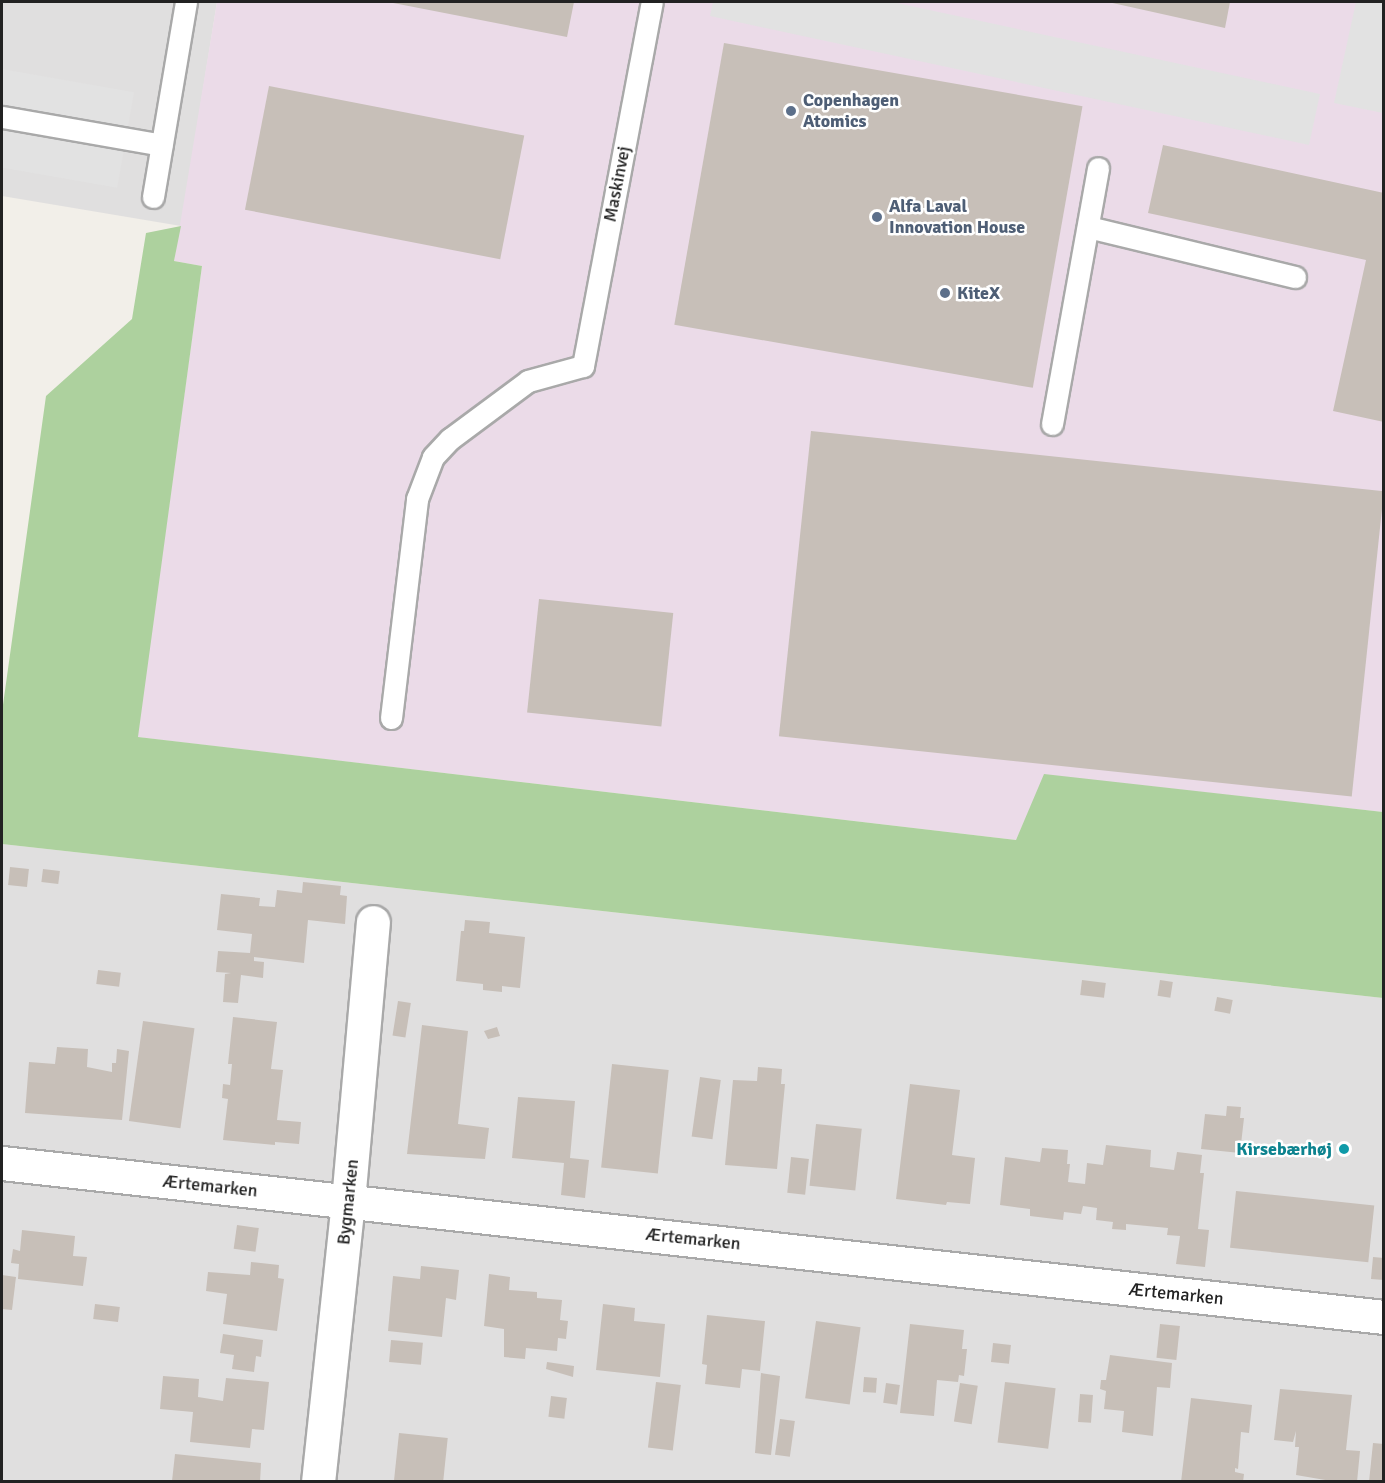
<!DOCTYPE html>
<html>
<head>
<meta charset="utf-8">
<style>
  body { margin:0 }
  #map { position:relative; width:1385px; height:1483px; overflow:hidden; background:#f2efe9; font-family:Signika,sans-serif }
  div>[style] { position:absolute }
  .residential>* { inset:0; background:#e0dfdf }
  .industrial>* { inset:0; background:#ebdbe8 }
  .forest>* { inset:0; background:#add19e }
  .parking>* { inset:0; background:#e2e2e2; transform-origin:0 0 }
  .building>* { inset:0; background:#c7bfb8; transform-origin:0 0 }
  .roads { filter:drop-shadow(2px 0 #a9a9a9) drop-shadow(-2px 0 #a9a9a9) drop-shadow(0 2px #a9a9a9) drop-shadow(0 -2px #a9a9a9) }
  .service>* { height:21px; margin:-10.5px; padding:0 10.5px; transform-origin:10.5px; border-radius:10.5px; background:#fff }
  .minor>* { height:33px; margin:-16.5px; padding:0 16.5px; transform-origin:16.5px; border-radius:16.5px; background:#fff }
  .dots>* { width:16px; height:16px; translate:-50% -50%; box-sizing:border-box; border:3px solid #fff; border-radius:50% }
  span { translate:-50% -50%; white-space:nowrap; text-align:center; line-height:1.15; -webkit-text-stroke:5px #fff; paint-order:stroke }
  .service-label { font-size:18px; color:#4e5e75; font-weight:700 }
  .left { translate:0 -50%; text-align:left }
  .street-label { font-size:18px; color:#222 }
  .culture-label { font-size:18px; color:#0d838f; font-weight:700 }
  .right { translate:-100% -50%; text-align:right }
  .frame { position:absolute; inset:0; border:3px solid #222; pointer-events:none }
</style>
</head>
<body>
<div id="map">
  <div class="residential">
    <div style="clip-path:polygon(2px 2px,217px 2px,181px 226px,2px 196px)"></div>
    <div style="clip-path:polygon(2px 844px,1383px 998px,1383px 1481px,2px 1482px)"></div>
  </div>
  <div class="industrial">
    <div style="clip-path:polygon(217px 2px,1383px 2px,1383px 812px,1045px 775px,1016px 840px,137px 737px,202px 266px,174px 261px)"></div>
  </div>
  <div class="forest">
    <div style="clip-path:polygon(181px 226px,174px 261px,202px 266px,138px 737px,1016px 840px,1044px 774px,1383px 812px,1383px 998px,2px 844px,2px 712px,46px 396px,132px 319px,146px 233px)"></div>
  </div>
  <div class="parking">
    <div style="clip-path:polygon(713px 2px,892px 2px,1320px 94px,1309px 145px,710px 16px)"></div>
    <div style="clip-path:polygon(1356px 2px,1383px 2px,1383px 113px,1334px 103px)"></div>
    <div style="left:2px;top:69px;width:134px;height:97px;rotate:10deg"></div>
  </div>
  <div class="building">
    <div style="clip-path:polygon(388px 2px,574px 2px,567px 37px)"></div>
    <div style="clip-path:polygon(1108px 2px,1230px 2px,1225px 28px)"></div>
    <div style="left:724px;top:43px;width:364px;height:286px;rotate:10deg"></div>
    <div style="left:269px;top:86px;width:260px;height:126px;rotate:11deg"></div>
    <div style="clip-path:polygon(1163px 145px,1384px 193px,1384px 422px,1333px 411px,1366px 260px,1148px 213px)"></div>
    <div style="left:811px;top:431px;width:576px;height:307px;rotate:6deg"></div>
    <div style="left:539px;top:599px;width:135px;height:114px;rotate:6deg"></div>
    <div style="left:10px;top:867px;width:19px;height:18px;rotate:6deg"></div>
    <div style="left:43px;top:869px;width:17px;height:13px;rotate:7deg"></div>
    <div style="clip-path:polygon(303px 882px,341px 886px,340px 895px,347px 896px,345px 924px,308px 920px,304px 963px,254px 957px,254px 961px,264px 962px,263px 978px,241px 975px,238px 1003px,223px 1002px,225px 974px,231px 973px,216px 972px,218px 951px,250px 953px,252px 934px,217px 930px,221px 894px,260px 898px,259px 906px,275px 907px,277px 890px,302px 893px)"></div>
    <div style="clip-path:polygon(465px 920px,490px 922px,489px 933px,525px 937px,520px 988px,502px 986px,502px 992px,483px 990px,483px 984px,456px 981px,461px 931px,464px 931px)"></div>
    <div style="left:98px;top:970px;width:23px;height:14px;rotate:7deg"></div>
    <div style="left:1082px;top:980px;width:24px;height:15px;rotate:7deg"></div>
    <div style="left:1160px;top:980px;width:13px;height:16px;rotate:9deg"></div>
    <div style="left:1217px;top:997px;width:16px;height:14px;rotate:11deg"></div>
    <div style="left:398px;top:1001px;width:13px;height:35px;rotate:9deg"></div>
    <div style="clip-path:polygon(233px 1017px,277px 1022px,271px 1069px,283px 1070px,277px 1120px,301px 1122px,299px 1144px,275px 1142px,275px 1145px,223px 1140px,228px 1099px,222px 1098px,223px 1084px,230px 1085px,232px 1064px,228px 1064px)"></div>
    <div style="left:143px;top:1021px;width:52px;height:101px;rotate:8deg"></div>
    <div style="clip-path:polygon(422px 1025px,468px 1031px,458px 1124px,489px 1128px,485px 1159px,407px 1154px)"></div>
    <div style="clip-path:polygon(497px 1027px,500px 1036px,488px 1039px,484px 1031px)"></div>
    <div style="clip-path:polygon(57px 1047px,88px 1049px,87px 1067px,112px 1072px,112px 1063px,116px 1063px,117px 1049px,129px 1051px,122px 1120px,25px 1113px,29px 1062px,55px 1064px)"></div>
    <div style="left:612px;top:1064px;width:57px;height:104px;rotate:6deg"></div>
    <div style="clip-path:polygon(758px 1067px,782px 1069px,781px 1084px,785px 1084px,777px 1169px,725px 1165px,733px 1080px,757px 1081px)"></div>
    <div style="left:700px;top:1077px;width:21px;height:60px;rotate:8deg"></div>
    <div style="clip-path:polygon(910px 1084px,960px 1090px,952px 1155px,975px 1158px,970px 1204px,947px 1202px,946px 1205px,896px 1199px)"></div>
    <div style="clip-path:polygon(518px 1097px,575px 1101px,570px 1158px,589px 1160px,585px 1198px,561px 1195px,564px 1163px,512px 1158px)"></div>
    <div style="clip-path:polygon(1227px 1106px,1241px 1107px,1240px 1118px,1244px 1118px,1240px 1153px,1201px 1149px,1205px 1114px,1226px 1116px)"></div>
    <div style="left:816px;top:1124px;width:46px;height:62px;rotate:6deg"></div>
    <div style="clip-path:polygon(1106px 1145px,1151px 1150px,1150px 1167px,1174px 1170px,1177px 1152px,1202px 1155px,1200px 1173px,1204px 1173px,1198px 1229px,1209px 1230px,1205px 1267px,1176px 1264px,1180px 1236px,1167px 1235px,1168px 1228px,1126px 1224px,1126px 1230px,1112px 1229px,1113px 1222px,1096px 1220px,1097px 1208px,1083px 1206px,1081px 1214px,1064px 1212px,1063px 1220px,1030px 1216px,1030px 1209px,1000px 1205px,1005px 1157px,1040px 1162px,1042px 1148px,1068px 1150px,1067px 1164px,1070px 1164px,1068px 1182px,1085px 1184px,1087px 1163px,1103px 1165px)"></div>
    <div style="left:791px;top:1157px;width:18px;height:36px;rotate:6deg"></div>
    <div style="left:1236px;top:1191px;width:139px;height:57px;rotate:6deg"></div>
    <div style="left:237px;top:1225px;width:22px;height:24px;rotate:8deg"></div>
    <div style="clip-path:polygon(22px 1230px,75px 1236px,73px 1256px,87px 1257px,83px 1286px,18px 1279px,19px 1264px,11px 1263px,13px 1249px,20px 1251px)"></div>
    <div style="clip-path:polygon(1373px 1257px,1384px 1258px,1384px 1280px,1371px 1279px)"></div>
    <div style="clip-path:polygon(251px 1262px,279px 1265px,278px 1278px,284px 1279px,277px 1331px,223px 1324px,227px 1294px,206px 1291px,208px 1272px,250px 1275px)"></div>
    <div style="clip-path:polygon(421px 1266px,459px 1270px,456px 1300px,446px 1298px,442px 1337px,388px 1331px,393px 1276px,420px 1279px)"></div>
    <div style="clip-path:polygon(489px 1274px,510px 1277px,509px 1290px,537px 1292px,537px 1298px,562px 1300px,560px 1320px,568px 1321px,566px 1339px,558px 1338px,557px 1351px,526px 1348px,525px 1359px,504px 1357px,504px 1329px,484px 1326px)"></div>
    <div style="clip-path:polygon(2px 1275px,16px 1277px,12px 1310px,2px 1309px)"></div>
    <div style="left:95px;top:1304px;width:25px;height:15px;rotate:7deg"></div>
    <div style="clip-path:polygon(603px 1304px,635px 1308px,634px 1321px,665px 1324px,660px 1377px,596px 1370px)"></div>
    <div style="clip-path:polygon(707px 1315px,765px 1321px,760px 1371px,742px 1369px,740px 1388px,705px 1384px,707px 1365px,702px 1364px)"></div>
    <div style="left:816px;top:1321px;width:45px;height:78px;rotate:8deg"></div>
    <div style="clip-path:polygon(910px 1324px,964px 1330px,962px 1349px,967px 1349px,964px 1376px,959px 1375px,958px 1382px,937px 1380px,934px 1416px,900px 1413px)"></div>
    <div style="left:1160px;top:1324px;width:20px;height:34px;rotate:6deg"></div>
    <div style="clip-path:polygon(223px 1334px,263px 1340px,261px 1357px,256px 1356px,254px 1372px,232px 1369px,234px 1355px,220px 1353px)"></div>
    <div style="left:391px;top:1340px;width:32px;height:22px;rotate:5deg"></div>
    <div style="left:993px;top:1343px;width:18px;height:19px;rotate:6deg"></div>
    <div style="clip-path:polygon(1110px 1355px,1172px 1363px,1170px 1388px,1157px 1387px,1153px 1436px,1122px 1432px,1124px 1411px,1104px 1409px,1106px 1391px,1100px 1389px,1101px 1380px,1106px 1380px)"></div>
    <div style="clip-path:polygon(547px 1362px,574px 1366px,573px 1377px,546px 1369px)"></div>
    <div style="clip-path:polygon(761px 1373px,780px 1376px,771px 1455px,755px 1453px)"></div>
    <div style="clip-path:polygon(163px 1376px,199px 1379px,198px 1397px,223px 1401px,226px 1378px,269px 1382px,264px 1430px,252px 1429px,250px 1448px,190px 1442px,193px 1412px,160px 1409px)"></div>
    <div style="left:864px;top:1377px;width:13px;height:15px;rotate:4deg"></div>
    <div style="left:656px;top:1382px;width:25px;height:66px;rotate:7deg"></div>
    <div style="left:1005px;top:1382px;width:51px;height:61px;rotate:7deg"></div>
    <div style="left:886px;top:1383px;width:14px;height:20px;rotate:8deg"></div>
    <div style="left:960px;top:1383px;width:18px;height:39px;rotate:9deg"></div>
    <div style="clip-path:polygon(1280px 1389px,1352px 1395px,1346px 1450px,1360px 1451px,1357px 1482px,1337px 1482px,1296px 1475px,1299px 1447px,1295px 1447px,1296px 1431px,1293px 1442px,1274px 1440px)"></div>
    <div style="left:1080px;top:1394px;width:13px;height:28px;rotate:4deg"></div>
    <div style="left:551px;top:1396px;width:16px;height:21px;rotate:7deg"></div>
    <div style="clip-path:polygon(1191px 1398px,1252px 1405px,1249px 1433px,1241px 1432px,1238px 1469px,1235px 1468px,1235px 1472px,1244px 1474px,1243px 1482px,1181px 1482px)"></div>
    <div style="left:780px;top:1419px;width:15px;height:36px;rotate:8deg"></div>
    <div style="left:399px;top:1433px;width:49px;height:49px;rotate:6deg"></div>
    <div style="clip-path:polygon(1373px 1443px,1384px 1444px,1384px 1482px,1369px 1482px)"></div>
    <div style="clip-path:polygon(175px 1454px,261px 1463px,260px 1482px,172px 1481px)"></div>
  </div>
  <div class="roads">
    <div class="service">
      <div style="left:2px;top:117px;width:162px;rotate:9.9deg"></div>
      <div style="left:153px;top:197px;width:198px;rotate:-80.4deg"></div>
      <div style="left:1088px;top:227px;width:213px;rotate:13.6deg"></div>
      <div style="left:1052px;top:424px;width:260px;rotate:-79.8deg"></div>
      <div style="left:391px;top:718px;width:221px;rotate:-83.2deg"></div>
      <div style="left:417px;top:499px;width:45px;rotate:-69.1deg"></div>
      <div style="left:433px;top:457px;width:25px;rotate:-47deg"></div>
      <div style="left:450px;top:439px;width:97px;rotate:-36.6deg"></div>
      <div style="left:528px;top:381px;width:57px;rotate:-15.3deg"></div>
      <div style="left:583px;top:366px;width:370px;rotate:-79.3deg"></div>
    </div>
    <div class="minor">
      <div style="left:2px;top:1163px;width:1391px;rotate:6.36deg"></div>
      <div style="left:318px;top:1482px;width:283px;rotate:-83.9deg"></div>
      <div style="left:348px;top:1201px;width:280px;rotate:-84.9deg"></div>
    </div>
  </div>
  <div class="dots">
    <div style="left:791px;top:111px;background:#5c6f8a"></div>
    <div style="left:877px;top:217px;background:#5c6f8a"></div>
    <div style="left:945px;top:293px;background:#5c6f8a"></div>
    <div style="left:1344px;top:1149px;background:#0f9aa8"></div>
  </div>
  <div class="service-label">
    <span class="left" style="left:803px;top:111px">Copenhagen<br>Atomics</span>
    <span class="left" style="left:889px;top:217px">Alfa Laval<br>Innovation House</span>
    <span class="left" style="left:957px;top:293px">KiteX</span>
  </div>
  <div class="street-label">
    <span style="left:617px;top:184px;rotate:-79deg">Maskinvej</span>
    <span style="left:210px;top:1186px;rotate:6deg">Ærtemarken</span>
    <span style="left:348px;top:1202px;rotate:-84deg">Bygmarken</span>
    <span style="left:693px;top:1239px;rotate:6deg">Ærtemarken</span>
    <span style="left:1176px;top:1294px;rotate:6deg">Ærtemarken</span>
  </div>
  <div class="culture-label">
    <span class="right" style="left:1332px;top:1149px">Kirsebærhøj</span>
  </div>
  <div class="frame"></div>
</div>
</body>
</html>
